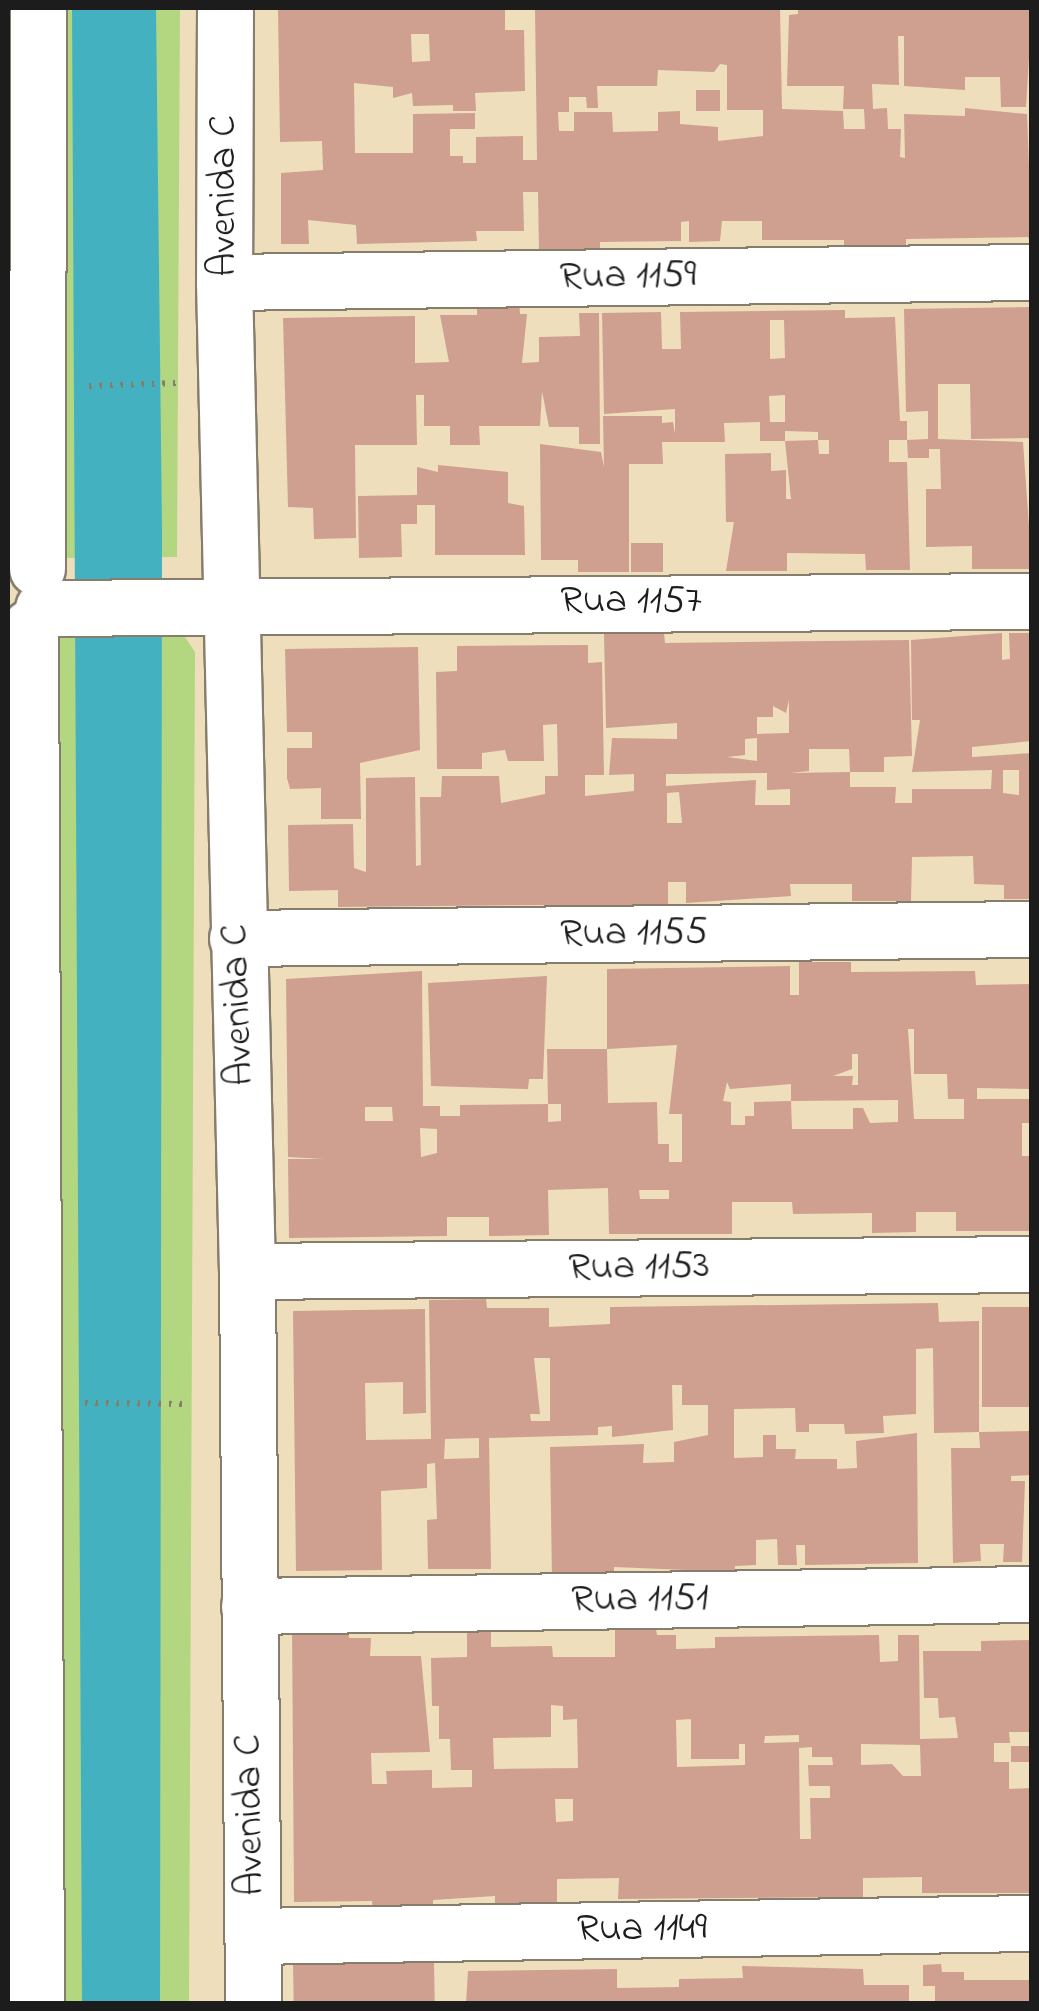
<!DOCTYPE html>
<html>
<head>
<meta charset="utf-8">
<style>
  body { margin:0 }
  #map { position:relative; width:1039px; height:2011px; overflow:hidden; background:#efdebc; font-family:"Indie Flower",sans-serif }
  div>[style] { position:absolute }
  .green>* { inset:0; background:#b3d780 }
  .water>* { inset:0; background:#44b1c1 }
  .building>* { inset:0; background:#cf9f90; transform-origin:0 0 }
  .path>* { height:6px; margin-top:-3px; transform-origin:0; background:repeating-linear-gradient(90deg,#867d6c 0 2.5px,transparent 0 10.5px) }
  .roads { filter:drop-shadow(2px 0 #867d6c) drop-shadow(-2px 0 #867d6c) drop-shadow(0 2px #867d6c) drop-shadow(0 -2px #867d6c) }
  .minor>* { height:55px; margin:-27.5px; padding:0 27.5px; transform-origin:27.5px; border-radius:27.5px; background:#fff }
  span { translate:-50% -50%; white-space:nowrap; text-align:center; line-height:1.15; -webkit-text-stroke:8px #fff; paint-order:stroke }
  .street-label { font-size:40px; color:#1c1c1c }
  .frame { position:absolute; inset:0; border:10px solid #1c1c1c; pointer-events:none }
</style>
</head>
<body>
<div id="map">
  <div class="green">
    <div style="clip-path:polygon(22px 8px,180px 8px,177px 557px,64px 558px)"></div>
    <div style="clip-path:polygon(175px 622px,195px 652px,189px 2003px,50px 2003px,44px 640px,60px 630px)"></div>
  </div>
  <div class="water">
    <div style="clip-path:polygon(72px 8px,156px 8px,162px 529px,160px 2004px,82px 2003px)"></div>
  </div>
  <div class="building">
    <div style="clip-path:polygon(evenodd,278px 8px,505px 8px,505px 30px,524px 30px,525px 91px,475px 93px,476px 111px,453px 111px,453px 105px,413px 106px,412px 93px,393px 98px,393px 87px,354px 83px,355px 153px,413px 153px,413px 114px,475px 113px,475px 129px,450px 129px,450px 156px,463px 156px,463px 163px,476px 163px,476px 137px,523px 136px,523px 160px,537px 160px,535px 8px,780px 8px,782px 109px,843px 111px,844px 129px,865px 129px,864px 109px,843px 109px,844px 86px,787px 86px,789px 15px,798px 14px,798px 8px,1032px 8px,1026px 107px,1001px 107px,1000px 77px,965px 77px,965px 90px,904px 86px,904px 36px,898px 36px,899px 85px,872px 84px,873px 109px,887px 108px,888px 129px,901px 129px,900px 157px,905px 158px,904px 114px,965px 116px,965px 108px,1027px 114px,1032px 246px,1028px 237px,906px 239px,906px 248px,844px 249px,844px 240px,762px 240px,762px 221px,722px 221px,720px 241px,689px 242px,689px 221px,681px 222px,681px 241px,600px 242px,600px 253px,539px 253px,538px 192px,523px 192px,524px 231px,476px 231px,477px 241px,357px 244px,356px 225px,308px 220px,309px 244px,281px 244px,281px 173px,323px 170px,322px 141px,280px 142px,278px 8px,411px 34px,429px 34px,430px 61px,412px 62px,411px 34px,278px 8px,720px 64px,727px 65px,727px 110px,763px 110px,763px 136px,718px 141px,718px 127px,680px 124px,680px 111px,658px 112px,658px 131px,613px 132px,612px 112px,574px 112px,574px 131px,559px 131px,558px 112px,569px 112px,569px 97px,586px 97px,587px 108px,598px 108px,597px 86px,657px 86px,658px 70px,714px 72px,720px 64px)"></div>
    <div style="left:696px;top:90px;width:24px;height:21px"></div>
    <div style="clip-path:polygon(477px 298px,519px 298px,520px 314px,527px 314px,522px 363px,539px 362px,539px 337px,580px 336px,579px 313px,599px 313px,600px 444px,579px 444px,579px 427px,549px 427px,542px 391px,540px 426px,479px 426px,480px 445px,450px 445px,450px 426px,424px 426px,424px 395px,416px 395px,417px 445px,355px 445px,356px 538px,314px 539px,313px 508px,288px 507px,283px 318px,415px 316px,415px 363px,449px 362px,440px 315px,477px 315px)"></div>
    <div style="clip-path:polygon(1032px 307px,1030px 438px,971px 439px,970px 384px,938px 384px,938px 439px,1023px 442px,1032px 569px,972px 569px,972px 546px,926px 547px,926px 489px,941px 489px,940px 449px,929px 449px,929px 458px,908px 458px,907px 440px,928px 439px,928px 411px,906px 412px,904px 309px)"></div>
    <div style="clip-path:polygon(evenodd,845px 310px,845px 318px,895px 317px,900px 421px,907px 421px,907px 440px,889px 440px,889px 462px,907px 462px,910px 570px,866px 570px,865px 554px,787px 553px,787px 571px,726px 571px,734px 522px,726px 522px,725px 454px,771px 453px,771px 471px,786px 470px,786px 499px,791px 499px,785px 441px,818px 440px,819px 454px,829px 454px,829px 440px,818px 440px,818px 432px,785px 431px,785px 441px,760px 441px,760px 422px,724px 423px,725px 442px,662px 442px,663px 464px,629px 464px,629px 572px,578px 572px,578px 560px,541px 560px,540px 444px,601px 452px,604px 467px,603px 416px,662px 416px,662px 423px,673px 422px,675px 434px,675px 409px,604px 414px,602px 313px,661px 312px,662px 349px,681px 349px,680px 312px,845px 310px,770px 320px,784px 320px,785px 358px,770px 359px,770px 320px,845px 310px,785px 395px,785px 422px,770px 422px,769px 396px,785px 395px)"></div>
    <div style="clip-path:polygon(438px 465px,508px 472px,508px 503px,524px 506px,525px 555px,435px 555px,435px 505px,417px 505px,417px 524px,401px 524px,402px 557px,359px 558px,358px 496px,417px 495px,417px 467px,438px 472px)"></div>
    <div style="left:631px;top:543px;width:32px;height:29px"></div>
    <div style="clip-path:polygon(evenodd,664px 633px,665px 643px,909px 640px,912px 756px,884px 757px,884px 772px,850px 772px,850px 787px,896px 787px,895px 803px,912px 803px,912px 789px,991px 789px,992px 770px,912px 772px,920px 720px,912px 720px,911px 640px,1002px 633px,1002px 660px,1010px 659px,1009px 633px,1032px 633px,1032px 741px,972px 747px,972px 757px,1032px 753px,1032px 899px,1004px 899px,1004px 885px,974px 884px,973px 856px,912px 857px,911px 901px,852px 901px,852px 884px,790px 884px,791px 896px,686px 903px,686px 882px,668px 882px,668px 904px,547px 915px,547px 905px,338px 907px,338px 890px,289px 891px,288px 825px,353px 824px,354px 868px,366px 872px,366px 778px,415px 777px,416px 866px,421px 865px,420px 797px,441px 797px,442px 776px,499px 776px,501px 803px,545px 794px,545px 776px,558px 776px,557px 724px,543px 725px,544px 761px,508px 761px,505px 750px,482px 753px,482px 769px,437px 769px,436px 672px,457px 671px,457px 646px,588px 645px,588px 663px,602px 662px,604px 775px,585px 775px,585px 796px,634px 791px,634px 774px,609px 775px,612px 738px,677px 739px,677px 723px,606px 728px,604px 634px,664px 633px,789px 700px,789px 733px,757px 734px,757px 717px,773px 717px,773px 706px,786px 713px,789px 700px,664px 633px,757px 738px,757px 761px,727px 757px,745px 755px,745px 739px,757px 738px,664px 633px,809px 749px,849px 749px,850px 772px,790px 773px,809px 771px,809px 749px,664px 633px,1003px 770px,1019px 770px,1019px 795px,1003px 793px,1003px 770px,664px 633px,767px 773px,767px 790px,790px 789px,790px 805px,755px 805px,756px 780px,666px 786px,666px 774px,767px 773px,664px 633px,679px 792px,682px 823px,667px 823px,667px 793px,679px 792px)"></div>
    <div style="clip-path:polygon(418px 647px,420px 750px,360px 763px,361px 819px,321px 819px,321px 788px,290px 789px,287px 778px,287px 748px,312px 748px,312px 732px,287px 732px,285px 649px)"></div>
    <div style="clip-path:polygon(evenodd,799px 962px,851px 962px,851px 972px,975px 971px,976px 985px,1032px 984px,1032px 1089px,977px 1088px,977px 1099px,1032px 1099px,1032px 1123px,1022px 1123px,1022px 1156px,1032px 1156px,1032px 1231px,956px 1231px,956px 1212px,916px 1212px,916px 1232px,872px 1233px,872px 1213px,793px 1214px,792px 1202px,732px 1202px,732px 1234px,609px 1234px,608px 1188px,548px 1190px,549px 1235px,489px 1236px,489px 1217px,447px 1217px,447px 1236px,289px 1238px,288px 1159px,324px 1159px,288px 1157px,286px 979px,422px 971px,423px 1106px,440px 1106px,440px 1116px,460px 1116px,460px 1105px,548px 1104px,548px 1122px,561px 1121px,561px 1104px,548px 1104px,547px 1049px,607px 1049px,607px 969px,790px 966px,790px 995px,799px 995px,799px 962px,908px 1029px,914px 1029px,914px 1074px,947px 1074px,948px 1099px,964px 1099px,964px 1119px,914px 1119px,908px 1029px,799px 962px,677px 1045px,669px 1114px,682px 1114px,682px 1162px,669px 1162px,669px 1144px,658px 1144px,657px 1102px,608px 1103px,607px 1049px,677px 1045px,799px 962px,852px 1054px,858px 1054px,858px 1085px,852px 1085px,853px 1076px,833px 1076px,852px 1069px,852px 1054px,799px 962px,727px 1082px,730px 1089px,791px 1084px,791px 1101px,898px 1100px,898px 1122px,870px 1123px,863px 1108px,853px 1108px,853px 1129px,792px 1129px,791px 1101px,754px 1102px,754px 1116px,745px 1116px,745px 1125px,731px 1125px,731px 1102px,723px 1101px,727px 1082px,799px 962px,365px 1107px,392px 1107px,393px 1121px,365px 1121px,365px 1107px,799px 962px,420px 1128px,437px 1129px,437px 1153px,421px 1157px,420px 1128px,799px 962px,639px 1190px,669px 1190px,669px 1199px,640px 1199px,639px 1190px)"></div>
    <div style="clip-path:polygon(547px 976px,543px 1079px,529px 1079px,528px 1089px,431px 1086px,428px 983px)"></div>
    <div style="clip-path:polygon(evenodd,486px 1299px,487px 1308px,549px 1308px,549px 1327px,610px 1324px,610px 1307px,938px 1303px,939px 1322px,979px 1321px,979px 1432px,934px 1433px,933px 1348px,916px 1349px,916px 1414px,883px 1416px,884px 1433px,845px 1434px,844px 1424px,809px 1424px,809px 1432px,796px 1432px,795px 1408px,734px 1409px,734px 1458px,763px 1457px,763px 1435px,776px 1435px,776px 1449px,796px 1449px,795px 1459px,837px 1459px,837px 1469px,857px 1468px,856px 1441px,917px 1433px,918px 1563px,805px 1565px,805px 1545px,796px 1545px,797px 1565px,778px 1565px,777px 1539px,756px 1540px,756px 1565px,735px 1566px,735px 1572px,614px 1567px,614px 1578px,552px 1579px,550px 1447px,644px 1444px,643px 1463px,674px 1462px,674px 1442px,708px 1435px,708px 1405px,682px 1405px,682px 1385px,672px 1385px,673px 1430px,612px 1437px,612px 1426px,598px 1427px,598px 1435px,489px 1438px,491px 1569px,428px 1569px,427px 1520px,437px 1519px,435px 1463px,427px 1464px,427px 1488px,381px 1491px,382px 1570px,296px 1571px,293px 1311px,425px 1309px,426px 1413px,403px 1414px,403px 1382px,365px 1383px,366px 1440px,431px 1439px,429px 1300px,486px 1299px,534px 1358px,550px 1358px,550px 1421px,531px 1421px,530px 1414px,540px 1414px,534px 1358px,486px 1299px,479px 1438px,479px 1458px,444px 1459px,445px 1439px,479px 1438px)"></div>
    <div style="left:982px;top:1307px;width:50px;height:100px"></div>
    <div style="clip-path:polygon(1032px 1431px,1032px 1475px,1011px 1476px,1011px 1481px,1025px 1481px,1022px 1562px,1003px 1562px,1004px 1544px,980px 1544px,981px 1561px,953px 1563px,951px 1448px,980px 1448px,979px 1432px)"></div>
    <div style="clip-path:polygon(evenodd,292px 1628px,348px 1628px,349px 1638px,371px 1638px,370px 1656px,421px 1656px,430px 1752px,371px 1753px,372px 1784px,387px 1784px,386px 1771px,432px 1770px,432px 1788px,472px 1787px,472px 1770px,451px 1770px,450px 1739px,439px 1739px,439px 1706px,432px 1706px,431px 1658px,467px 1657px,467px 1628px,491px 1629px,491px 1647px,552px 1646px,553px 1657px,615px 1657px,615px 1630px,656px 1629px,657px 1635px,676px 1635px,676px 1649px,715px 1648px,715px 1637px,879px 1635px,880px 1662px,898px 1661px,898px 1635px,919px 1635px,920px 1739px,958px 1738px,955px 1717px,939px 1718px,938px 1698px,924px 1698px,923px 1651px,981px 1651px,981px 1641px,1032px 1640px,1029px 1732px,1009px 1732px,1010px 1743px,994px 1743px,994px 1762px,1009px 1762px,1009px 1789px,1032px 1788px,1032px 1893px,922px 1893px,922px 1877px,863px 1878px,863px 1897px,618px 1899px,619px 1878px,557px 1879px,557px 1911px,495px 1911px,495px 1896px,433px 1900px,433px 1911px,373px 1911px,372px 1901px,294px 1902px,292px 1628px,551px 1705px,563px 1706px,563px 1720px,577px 1719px,578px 1768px,494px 1769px,493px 1738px,551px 1737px,551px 1705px,292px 1628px,691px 1719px,691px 1759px,739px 1759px,739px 1744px,745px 1744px,745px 1765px,677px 1767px,676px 1720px,691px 1719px,292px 1628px,799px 1735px,799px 1742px,764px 1743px,765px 1736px,799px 1735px,292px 1628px,861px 1744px,920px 1745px,921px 1776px,903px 1776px,892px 1764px,861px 1765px,861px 1744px,292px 1628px,812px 1747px,812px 1757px,832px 1757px,833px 1765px,808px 1765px,809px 1786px,830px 1786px,830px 1798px,810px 1798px,811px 1839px,800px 1839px,799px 1748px,812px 1747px,292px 1628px,555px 1799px,573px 1799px,573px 1821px,556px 1822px,555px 1799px)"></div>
    <div style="left:1011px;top:1746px;width:21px;height:16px"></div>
    <div style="left:434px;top:1961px;width:43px;height:141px;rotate:89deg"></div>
    <div style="clip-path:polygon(941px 1964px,942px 1972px,964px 1972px,964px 1980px,1032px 1980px,1032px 2004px,935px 2004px,935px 1986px,923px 1986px,923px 1965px)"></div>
    <div style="clip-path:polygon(742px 1966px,863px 1969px,864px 1985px,909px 1985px,909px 2004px,466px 2004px,468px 1971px,617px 1969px,617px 1988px,679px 1987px,679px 1979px,743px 1978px)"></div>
  </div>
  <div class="path">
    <div style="left:89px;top:386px;width:88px;rotate:-2deg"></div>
    <div style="left:85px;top:1403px;width:104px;rotate:0.6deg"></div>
  </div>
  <div class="roads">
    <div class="minor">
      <div style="left:225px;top:8px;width:274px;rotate:90.2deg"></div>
      <div style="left:224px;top:282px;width:989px;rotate:88.67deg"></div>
      <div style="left:247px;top:1271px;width:733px;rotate:89.53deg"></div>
      <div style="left:224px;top:282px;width:808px;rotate:-0.71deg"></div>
      <div style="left:37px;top:568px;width:560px;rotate:-89.9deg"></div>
      <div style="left:43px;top:608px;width:989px;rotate:-0.41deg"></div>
      <div style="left:30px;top:627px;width:1377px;rotate:89.75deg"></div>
      <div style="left:237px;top:938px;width:795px;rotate:-0.65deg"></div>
      <div style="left:247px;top:1271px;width:785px;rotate:-0.51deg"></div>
      <div style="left:249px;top:1606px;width:783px;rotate:-0.88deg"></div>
      <div style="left:253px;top:1936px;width:779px;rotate:-0.96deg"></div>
    </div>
  </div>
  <div class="street-label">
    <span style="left:225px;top:196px;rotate:-90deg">Avenida C</span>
    <span style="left:628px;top:277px;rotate:-1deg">Rua 1159</span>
    <span style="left:631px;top:602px">Rua 1157</span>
    <span style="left:634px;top:934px;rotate:-1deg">Rua 1155</span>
    <span style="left:239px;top:1005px;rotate:-92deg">Avenida C</span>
    <span style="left:639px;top:1268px;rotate:-1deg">Rua 1153</span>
    <span style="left:640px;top:1600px;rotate:-1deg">Rua 1151</span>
    <span style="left:251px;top:1815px;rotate:-91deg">Avenida C</span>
    <span style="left:642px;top:1930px;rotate:-1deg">Rua 1149</span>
  </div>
  <div class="frame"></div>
</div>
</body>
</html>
